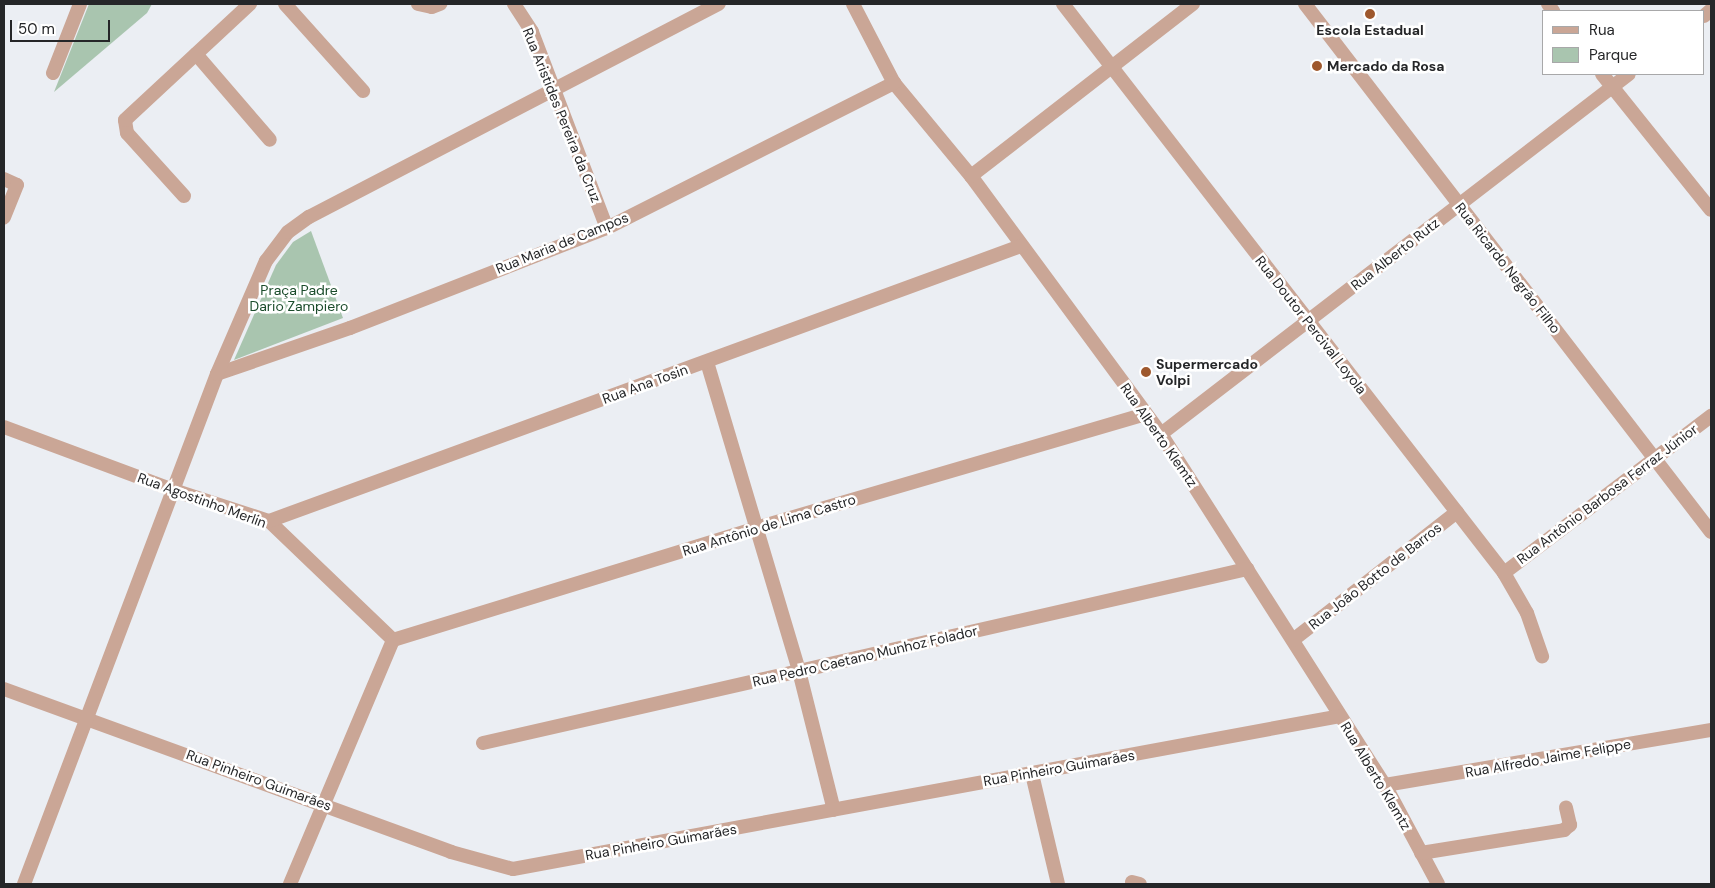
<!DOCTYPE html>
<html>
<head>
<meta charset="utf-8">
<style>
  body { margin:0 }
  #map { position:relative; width:1715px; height:888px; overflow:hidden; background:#ebeef3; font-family:"DM Sans",sans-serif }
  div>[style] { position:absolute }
  .green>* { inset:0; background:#a9c5af }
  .minor>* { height:14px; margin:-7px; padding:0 7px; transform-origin:7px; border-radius:7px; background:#caa696 }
  .dots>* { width:14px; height:14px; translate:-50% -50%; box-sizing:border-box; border:2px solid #fff; border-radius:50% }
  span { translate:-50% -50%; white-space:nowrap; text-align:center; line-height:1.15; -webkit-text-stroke:5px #fff; paint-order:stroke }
  .poi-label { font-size:14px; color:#252628; font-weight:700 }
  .left { translate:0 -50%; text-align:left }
  .street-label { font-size:14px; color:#252628 }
  .park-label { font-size:14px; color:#1b4c2b }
  .frame { position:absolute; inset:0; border:5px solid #252628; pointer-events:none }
  .legend { position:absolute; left:1542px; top:10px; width:162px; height:65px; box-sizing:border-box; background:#fff; border:1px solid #a8a8a9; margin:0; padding:6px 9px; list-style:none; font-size:15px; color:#252628 }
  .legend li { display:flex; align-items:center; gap:10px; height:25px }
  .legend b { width:25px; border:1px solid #a8a8a9 }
  .scale { position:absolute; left:10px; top:20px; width:100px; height:22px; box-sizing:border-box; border:2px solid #252628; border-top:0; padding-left:6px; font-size:15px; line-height:18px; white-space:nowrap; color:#252628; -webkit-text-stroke:4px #fff; paint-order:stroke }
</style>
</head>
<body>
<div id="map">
  <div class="green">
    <div style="clip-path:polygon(89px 4px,152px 4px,147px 13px,54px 92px)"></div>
    <div style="clip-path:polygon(311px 231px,343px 318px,234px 360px,276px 265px,293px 242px)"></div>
  </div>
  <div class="minor">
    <div style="left:285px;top:4px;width:117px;rotate:48.1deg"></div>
    <div style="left:418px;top:4px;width:14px;rotate:12deg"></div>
    <div style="left:432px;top:7px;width:9px;rotate:-21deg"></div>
    <div style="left:514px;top:4px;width:33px;rotate:57deg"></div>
    <div style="left:532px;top:32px;width:210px;rotate:69.1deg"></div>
    <div style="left:853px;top:4px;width:89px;rotate:62.6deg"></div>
    <div style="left:894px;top:83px;width:121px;rotate:50.4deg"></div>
    <div style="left:971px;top:176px;width:320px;rotate:53.6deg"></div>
    <div style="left:1161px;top:434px;width:416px;rotate:57.5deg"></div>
    <div style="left:1385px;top:785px;width:112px;rotate:61.8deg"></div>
    <div style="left:1063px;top:4px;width:720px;rotate:52.22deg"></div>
    <div style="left:1504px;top:573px;width:46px;rotate:60.1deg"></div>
    <div style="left:1527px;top:613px;width:46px;rotate:70.8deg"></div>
    <div style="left:1305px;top:4px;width:666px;rotate:52.44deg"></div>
    <div style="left:1548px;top:4px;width:9px;rotate:54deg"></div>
    <div style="left:1704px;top:16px;width:9px;rotate:-41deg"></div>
    <div style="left:196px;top:54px;width:113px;rotate:49.3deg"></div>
    <div style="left:53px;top:73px;width:74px;rotate:-68.6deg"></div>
    <div style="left:1602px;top:74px;width:174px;rotate:51.3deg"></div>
    <div style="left:971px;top:176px;width:281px;rotate:-37.8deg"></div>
    <div style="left:4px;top:179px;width:14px;rotate:25deg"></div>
    <div style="left:17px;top:185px;width:35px;rotate:112deg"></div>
    <div style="left:184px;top:196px;width:85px;rotate:-132.1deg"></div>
    <div style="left:127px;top:133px;width:13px;rotate:-99deg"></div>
    <div style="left:125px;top:120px;width:171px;rotate:-42.9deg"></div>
    <div style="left:707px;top:362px;width:322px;rotate:73.4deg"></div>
    <div style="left:799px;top:671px;width:143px;rotate:75.9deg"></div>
    <div style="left:217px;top:374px;width:141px;rotate:-19.1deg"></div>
    <div style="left:350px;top:328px;width:276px;rotate:-21.3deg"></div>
    <div style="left:607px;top:228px;width:322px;rotate:-26.8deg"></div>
    <div style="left:4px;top:427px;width:180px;rotate:20.4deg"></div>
    <div style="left:173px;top:490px;width:101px;rotate:17.9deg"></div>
    <div style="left:269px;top:521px;width:172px;rotate:43.8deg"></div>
    <div style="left:1161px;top:434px;width:590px;rotate:-37.57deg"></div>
    <div style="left:269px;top:521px;width:801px;rotate:-20.09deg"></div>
    <div style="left:1504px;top:573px;width:260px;rotate:-37.2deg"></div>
    <div style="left:393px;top:640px;width:380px;rotate:-17.1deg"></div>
    <div style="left:756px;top:528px;width:406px;rotate:-16.3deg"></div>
    <div style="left:1293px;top:640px;width:208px;rotate:-38deg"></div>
    <div style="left:4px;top:689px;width:476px;rotate:20deg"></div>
    <div style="left:451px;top:852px;width:64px;rotate:15.3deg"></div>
    <div style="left:513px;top:869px;width:841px;rotate:-10.48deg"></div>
    <div style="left:483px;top:743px;width:784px;rotate:-12.83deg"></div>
    <div style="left:1032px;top:774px;width:113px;rotate:76.7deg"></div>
    <div style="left:1385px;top:785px;width:331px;rotate:-9.6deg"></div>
    <div style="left:1421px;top:853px;width:145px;rotate:-9.1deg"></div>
    <div style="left:1564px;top:830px;width:8px;rotate:-40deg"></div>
    <div style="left:1570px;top:825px;width:18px;rotate:-103deg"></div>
    <div style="left:1132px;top:882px;width:8px;rotate:14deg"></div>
    <div style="left:24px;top:884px;width:545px;rotate:-69.27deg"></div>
    <div style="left:217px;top:374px;width:123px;rotate:-66.6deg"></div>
    <div style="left:266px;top:261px;width:36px;rotate:-53deg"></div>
    <div style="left:288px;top:232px;width:26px;rotate:-36deg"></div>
    <div style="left:309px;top:217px;width:462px;rotate:-27.5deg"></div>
    <div style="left:290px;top:884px;width:265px;rotate:-67.1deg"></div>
  </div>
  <div class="dots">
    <div style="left:1370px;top:14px;background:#9e582d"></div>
    <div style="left:1317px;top:66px;background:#9e582d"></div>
    <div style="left:1146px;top:372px;background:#9e582d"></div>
  </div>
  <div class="poi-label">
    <span style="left:1370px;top:30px">Escola Estadual</span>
    <span class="left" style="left:1327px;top:66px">Mercado da Rosa</span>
    <span class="left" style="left:1156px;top:372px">Supermercado<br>Volpi</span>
  </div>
  <div class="street-label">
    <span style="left:562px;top:115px;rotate:68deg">Rua Aristides Pereira da Cruz</span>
    <span style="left:562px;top:243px;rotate:-22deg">Rua Maria de Campos</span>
    <span style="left:1395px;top:254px;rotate:-38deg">Rua Alberto Rutz</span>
    <span style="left:1508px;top:268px;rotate:52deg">Rua Ricardo Negrão Filho</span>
    <span style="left:1311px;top:325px;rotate:52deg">Rua Doutor Percival Loyola</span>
    <span style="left:645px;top:384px;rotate:-20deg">Rua Ana Tosin</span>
    <span style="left:1159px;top:435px;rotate:55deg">Rua Alberto Klemtz</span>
    <span style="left:1607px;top:494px;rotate:-37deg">Rua Antônio Barbosa Ferraz Júnior</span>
    <span style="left:202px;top:500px;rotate:20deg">Rua Agostinho Merlin</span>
    <span style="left:769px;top:525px;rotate:-17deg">Rua Antônio de Lima Castro</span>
    <span style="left:1375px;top:576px;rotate:-38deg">Rua João Botto de Barros</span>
    <span style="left:865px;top:656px;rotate:-13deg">Rua Pedro Caetano Munhoz Folador</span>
    <span style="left:1548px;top:758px;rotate:-10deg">Rua Alfredo Jaime Felippe</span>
    <span style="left:1059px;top:768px;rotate:-10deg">Rua Pinheiro Guimarães</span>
    <span style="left:1376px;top:776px;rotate:59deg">Rua Alberto Klemtz</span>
    <span style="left:259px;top:780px;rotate:20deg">Rua Pinheiro Guimarães</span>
    <span style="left:661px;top:842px;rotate:-10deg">Rua Pinheiro Guimarães</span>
  </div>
  <div class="park-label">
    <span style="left:299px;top:298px">Praça Padre<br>Dario Zampiero</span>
  </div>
  <div class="frame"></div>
  <ul class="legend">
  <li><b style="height:6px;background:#caa696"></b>Rua</li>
  <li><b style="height:14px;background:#a9c5af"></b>Parque</li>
  </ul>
  <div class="scale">50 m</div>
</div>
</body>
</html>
